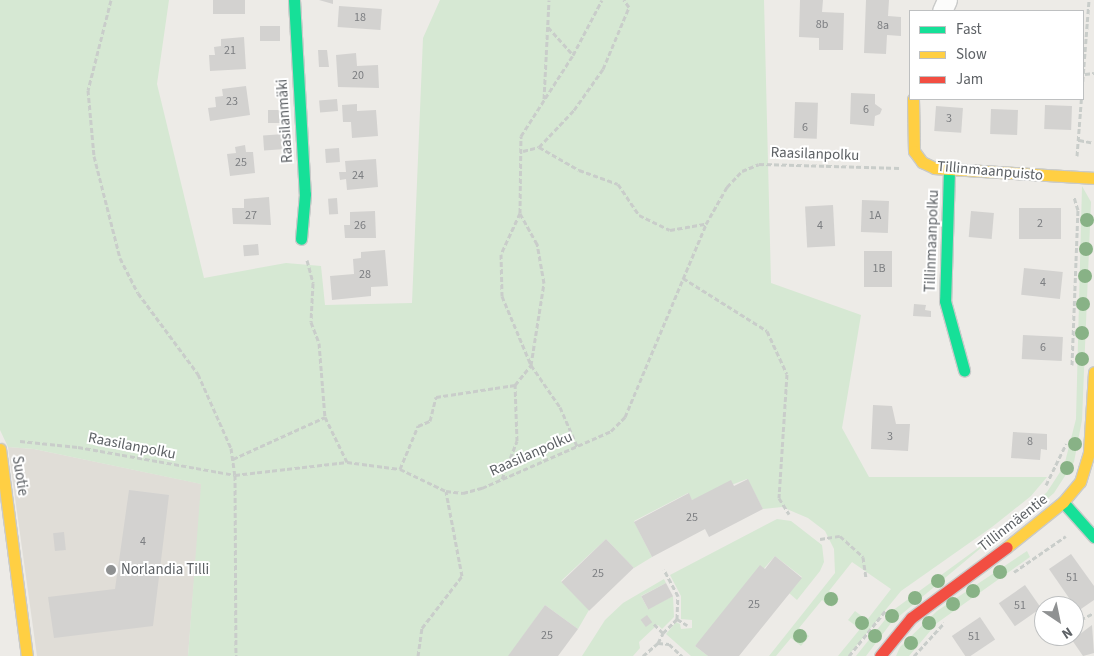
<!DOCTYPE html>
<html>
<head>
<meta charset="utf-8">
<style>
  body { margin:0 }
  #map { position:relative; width:1094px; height:656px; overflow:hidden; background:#edebe7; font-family:"Source Sans 3",sans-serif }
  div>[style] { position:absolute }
  .education>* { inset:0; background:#e0ddd7 }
  .green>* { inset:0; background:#d6e8d3 }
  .building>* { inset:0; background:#d3d2d0; transform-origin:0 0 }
  .path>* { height:3px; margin-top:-1.5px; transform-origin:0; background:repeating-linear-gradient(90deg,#c9cdca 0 5px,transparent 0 7.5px) }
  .roads { filter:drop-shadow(1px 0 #c9cac9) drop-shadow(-1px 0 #c9cac9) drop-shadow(0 1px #c9cac9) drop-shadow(0 -1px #c9cac9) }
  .street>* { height:19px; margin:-9.5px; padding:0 9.5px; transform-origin:9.5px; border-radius:9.5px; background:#fcfcfb }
  .fast>* { height:11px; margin:-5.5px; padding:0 5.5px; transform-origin:5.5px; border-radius:5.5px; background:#16e098 }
  .slow>* { height:11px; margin:-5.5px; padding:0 5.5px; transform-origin:5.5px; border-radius:5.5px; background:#ffcf43 }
  .jam>* { height:11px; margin:-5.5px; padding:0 5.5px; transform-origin:5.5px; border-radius:5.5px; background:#f24e42 }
  .trees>* { width:14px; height:14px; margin:-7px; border-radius:50%; background:#88b286 }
  .dots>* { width:14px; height:14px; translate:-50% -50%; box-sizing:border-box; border:2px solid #fff; border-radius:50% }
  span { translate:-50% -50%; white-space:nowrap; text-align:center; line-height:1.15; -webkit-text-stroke:4px #fff; paint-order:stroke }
  .number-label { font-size:12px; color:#7c7e81 }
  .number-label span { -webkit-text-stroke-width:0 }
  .street-label { font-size:15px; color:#5d6165 }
  .poi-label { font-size:15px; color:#5d6165 }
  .left { translate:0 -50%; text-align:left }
  .legend { position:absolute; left:909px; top:10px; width:175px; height:90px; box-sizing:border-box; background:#fff; border:1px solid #bec0c1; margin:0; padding:6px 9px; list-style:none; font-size:15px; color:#5d6165 }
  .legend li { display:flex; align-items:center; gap:10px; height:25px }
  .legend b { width:25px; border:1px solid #bec0c1 }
  .north { position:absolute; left:1034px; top:596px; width:50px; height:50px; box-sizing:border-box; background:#fff; border:1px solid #bec0c1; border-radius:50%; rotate:146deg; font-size:14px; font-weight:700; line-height:20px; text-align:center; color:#5d6165 }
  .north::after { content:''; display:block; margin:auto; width:18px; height:22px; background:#8f9192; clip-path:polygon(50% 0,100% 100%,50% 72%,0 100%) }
</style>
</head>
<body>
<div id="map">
  <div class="education">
    <div style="clip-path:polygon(8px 447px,34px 449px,202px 484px,188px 656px,37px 656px)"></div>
  </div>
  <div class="green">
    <div style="clip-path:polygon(0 0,169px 0,157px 84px,204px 278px,286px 263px,321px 266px,325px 305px,412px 303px,423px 38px,440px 0,764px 0,771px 283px,861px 315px,842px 428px,869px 477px,1047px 477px,1031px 496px,992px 527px,901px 591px,848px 656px,838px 656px,860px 629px,848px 620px,855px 611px,867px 620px,891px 589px,852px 562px,829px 591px,839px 599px,832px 607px,822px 600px,799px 628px,809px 636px,801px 646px,791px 638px,776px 656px,769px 656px,835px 573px,834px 549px,825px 531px,808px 518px,782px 507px,763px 509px,747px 479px,692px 500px,688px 493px,634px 521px,652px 557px,634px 568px,606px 539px,561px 581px,589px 610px,578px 629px,545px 605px,509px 656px,188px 656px,201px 484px,34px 449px,8px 447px,0 430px)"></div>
    <div style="clip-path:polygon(1082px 186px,1091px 202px,1082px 420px,1074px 462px,1054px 493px,1033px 511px,1031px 507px,1047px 492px,1064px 466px,1076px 419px)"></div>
    <div style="clip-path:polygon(777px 519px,791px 521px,822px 545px,824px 562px,820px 571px,797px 600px,789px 593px,802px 577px,775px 556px,695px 646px,708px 656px,691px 656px,666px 634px,676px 622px,680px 624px,681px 629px,692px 628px,692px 620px,681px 619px,681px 596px,670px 575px)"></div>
    <div style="clip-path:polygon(1000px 532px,891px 623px,866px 656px,856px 656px,892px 611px)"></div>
    <div style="clip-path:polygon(1027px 551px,1030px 557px,937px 623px,909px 656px,896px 656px,900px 647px,937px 611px)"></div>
    <div style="clip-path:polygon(664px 579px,666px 583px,641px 596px,648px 609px,673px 596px,674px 617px,662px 629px,658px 625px,655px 627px,639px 642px,640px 648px,633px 656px,582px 656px,605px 620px,623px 603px)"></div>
  </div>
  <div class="building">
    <div style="left:213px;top:0;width:32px;height:14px"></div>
    <div style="clip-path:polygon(319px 0,333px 0,333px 4px)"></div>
    <div style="clip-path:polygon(800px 0,823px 0,822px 12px,844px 13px,843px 50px,819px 50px,819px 38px,799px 37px)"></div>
    <div style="clip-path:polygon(866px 0,889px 0,888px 16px,901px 17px,901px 36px,887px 35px,886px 54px,864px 53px)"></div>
    <div style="left:339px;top:6px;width:43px;height:21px;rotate:4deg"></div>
    <div style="left:260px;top:26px;width:20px;height:15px"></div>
    <div style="clip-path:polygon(244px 37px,246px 69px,210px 71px,209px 55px,215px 55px,214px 47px,221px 46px,221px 39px)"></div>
    <div style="clip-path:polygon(318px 50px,327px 50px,329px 67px,319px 67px)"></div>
    <div style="clip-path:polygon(356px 53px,357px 66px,378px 65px,379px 88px,338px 87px,336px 55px)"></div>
    <div style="clip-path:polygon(246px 86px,250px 115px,210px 121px,208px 108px,216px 107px,215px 97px,223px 96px,222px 89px)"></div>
    <div style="clip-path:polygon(851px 93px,875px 94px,875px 104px,882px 109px,880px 114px,875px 116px,874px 126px,850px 124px)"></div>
    <div style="left:337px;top:99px;width:12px;height:18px;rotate:85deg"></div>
    <div style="left:795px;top:102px;width:23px;height:36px;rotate:2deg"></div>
    <div style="clip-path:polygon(357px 104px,357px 111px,376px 110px,378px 136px,352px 138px,351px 122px,343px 122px,342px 105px)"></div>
    <div style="left:1045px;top:105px;width:27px;height:24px;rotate:2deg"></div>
    <div style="left:936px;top:106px;width:27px;height:25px;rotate:4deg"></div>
    <div style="left:991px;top:109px;width:27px;height:25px;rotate:2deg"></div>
    <div style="left:268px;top:110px;width:17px;height:13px"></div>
    <div style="left:284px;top:134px;width:15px;height:21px;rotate:86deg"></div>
    <div style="clip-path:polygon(245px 145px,246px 152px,253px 152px,255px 173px,230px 176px,227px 154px,236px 153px,235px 147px)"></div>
    <div style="left:339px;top:148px;width:14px;height:14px;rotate:86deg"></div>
    <div style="clip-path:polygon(376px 159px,378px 187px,347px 190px,346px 179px,340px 180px,339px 172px,346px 172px,345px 161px)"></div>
    <div style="clip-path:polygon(269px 197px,271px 225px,233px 224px,232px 208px,244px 208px,244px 199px)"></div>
    <div style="left:337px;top:198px;width:16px;height:9px;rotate:86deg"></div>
    <div style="left:862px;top:200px;width:27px;height:32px;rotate:2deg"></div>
    <div style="left:833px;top:205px;width:41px;height:28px;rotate:87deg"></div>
    <div style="left:1019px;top:208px;width:42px;height:31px"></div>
    <div style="clip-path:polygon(375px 211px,376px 238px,345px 238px,344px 225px,350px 225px,350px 212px)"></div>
    <div style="left:971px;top:211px;width:23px;height:26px;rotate:5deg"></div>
    <div style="left:258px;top:244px;width:11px;height:15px;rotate:85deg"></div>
    <div style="clip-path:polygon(385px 250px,388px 286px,371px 287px,371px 296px,332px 300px,330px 276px,354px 274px,353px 259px,361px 258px,361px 252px)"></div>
    <div style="left:864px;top:251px;width:28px;height:36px"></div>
    <div style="left:1024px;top:268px;width:39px;height:27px;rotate:6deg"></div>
    <div style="clip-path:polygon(914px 304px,926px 305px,925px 310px,931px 311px,931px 317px,913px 316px)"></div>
    <div style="left:1023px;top:335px;width:40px;height:24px;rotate:3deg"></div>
    <div style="clip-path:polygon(873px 405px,892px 406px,896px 424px,910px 424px,908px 451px,871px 449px)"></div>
    <div style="clip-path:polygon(1013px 432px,1047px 434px,1047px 450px,1041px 449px,1040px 460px,1011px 458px)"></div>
    <div style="clip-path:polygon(748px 479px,763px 509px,709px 537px,705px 529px,652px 557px,634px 522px,689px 493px,692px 500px,731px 480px,734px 486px)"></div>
    <div style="clip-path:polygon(129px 490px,169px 495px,153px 626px,54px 638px,48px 597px,115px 589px)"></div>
    <div style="left:64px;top:532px;width:18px;height:11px;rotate:84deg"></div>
    <div style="left:606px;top:539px;width:40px;height:62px;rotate:46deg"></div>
    <div style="clip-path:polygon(1071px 554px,1094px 586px,1094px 600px,1078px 611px,1049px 569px)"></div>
    <div style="clip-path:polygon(775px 556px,802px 578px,739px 656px,708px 656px,695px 646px,760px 565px,765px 569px)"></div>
    <div style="left:666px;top:583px;width:15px;height:28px;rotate:62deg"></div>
    <div style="left:1025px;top:585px;width:28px;height:32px;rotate:55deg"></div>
    <div style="clip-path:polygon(545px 605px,578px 629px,558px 656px,508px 656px)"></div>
    <div style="left:647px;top:615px;width:9px;height:8px;rotate:54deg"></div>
    <div style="left:980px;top:617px;width:27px;height:34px;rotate:56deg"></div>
    <div style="clip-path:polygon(1092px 625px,1094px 653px,1083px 656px,1072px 640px)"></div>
  </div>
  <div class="path">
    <div style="left:111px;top:0;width:93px;rotate:104.3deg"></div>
    <div style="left:88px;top:90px;width:66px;rotate:84.8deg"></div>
    <div style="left:94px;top:156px;width:105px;rotate:75.7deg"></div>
    <div style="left:120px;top:258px;width:39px;rotate:63deg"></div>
    <div style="left:138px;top:293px;width:101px;rotate:53.5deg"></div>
    <div style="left:198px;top:374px;width:81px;rotate:66deg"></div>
    <div style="left:231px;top:448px;width:27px;rotate:82deg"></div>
    <div style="left:235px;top:475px;width:181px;rotate:89.7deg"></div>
    <div style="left:548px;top:27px;width:38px;rotate:48deg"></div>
    <div style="left:1085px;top:74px;width:9px;rotate:-6deg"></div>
    <div style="left:544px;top:99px;width:99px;rotate:-87.1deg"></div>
    <div style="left:1079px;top:140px;width:15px;rotate:11deg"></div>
    <div style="left:539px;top:147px;width:46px;rotate:29.9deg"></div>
    <div style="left:579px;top:170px;width:41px;rotate:19.7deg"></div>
    <div style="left:618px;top:184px;width:37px;rotate:56deg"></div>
    <div style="left:639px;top:215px;width:34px;rotate:26deg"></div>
    <div style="left:670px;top:230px;width:36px;rotate:-10deg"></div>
    <div style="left:523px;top:151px;width:16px;rotate:-14deg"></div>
    <div style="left:539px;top:147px;width:51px;rotate:-46.6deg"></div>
    <div style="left:574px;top:110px;width:50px;rotate:-54.7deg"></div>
    <div style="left:603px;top:69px;width:67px;rotate:-67.2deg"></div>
    <div style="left:629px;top:7px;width:9px;rotate:-126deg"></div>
    <div style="left:1077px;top:156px;width:156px;rotate:-85.6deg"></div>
    <div style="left:520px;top:213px;width:45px;rotate:114.9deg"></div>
    <div style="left:501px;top:254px;width:42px;rotate:88.6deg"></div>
    <div style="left:502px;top:296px;width:75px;rotate:67.2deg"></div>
    <div style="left:531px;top:365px;width:51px;rotate:55.4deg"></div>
    <div style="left:560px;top:407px;width:43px;rotate:66.4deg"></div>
    <div style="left:307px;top:260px;width:24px;rotate:75deg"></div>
    <div style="left:313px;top:283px;width:39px;rotate:93deg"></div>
    <div style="left:311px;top:322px;width:22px;rotate:69deg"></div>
    <div style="left:319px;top:343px;width:74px;rotate:85.4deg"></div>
    <div style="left:325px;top:417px;width:50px;rotate:63.9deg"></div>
    <div style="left:683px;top:278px;width:99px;rotate:32.2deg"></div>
    <div style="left:767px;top:331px;width:47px;rotate:65.1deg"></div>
    <div style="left:787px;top:374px;width:124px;rotate:93.7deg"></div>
    <div style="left:779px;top:498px;width:19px;rotate:58deg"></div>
    <div style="left:1072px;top:365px;width:155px;rotate:-87.8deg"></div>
    <div style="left:1078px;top:210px;width:14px;rotate:-107deg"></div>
    <div style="left:20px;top:441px;width:58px;rotate:5.9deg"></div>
    <div style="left:78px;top:447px;width:159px;rotate:10.1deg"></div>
    <div style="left:235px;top:475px;width:113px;rotate:-6.6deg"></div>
    <div style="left:347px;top:462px;width:53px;rotate:7.5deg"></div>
    <div style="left:400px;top:469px;width:51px;rotate:25.6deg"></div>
    <div style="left:446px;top:491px;width:17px;rotate:7deg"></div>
    <div style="left:463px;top:493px;width:20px;rotate:-15deg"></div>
    <div style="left:482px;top:488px;width:141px;rotate:-23.8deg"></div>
    <div style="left:611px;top:431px;width:20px;rotate:-45deg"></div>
    <div style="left:625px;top:417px;width:209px;rotate:-67.2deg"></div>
    <div style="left:706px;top:224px;width:43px;rotate:-60.4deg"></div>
    <div style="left:727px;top:187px;width:22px;rotate:-47deg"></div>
    <div style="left:742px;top:171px;width:18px;rotate:-22deg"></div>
    <div style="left:759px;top:164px;width:141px;rotate:1.6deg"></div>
    <div style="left:233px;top:459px;width:101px;rotate:-24.5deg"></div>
    <div style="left:400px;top:469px;width:47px;rotate:-67.3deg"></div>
    <div style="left:418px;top:426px;width:13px;rotate:-23deg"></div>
    <div style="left:430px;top:421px;width:25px;rotate:-76deg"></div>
    <div style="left:436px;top:397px;width:80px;rotate:-8.6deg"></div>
    <div style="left:515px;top:385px;width:26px;rotate:-51deg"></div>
    <div style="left:531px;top:365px;width:83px;rotate:-81deg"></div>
    <div style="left:544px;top:283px;width:40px;rotate:-100deg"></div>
    <div style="left:537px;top:244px;width:35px;rotate:-119deg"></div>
    <div style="left:520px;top:213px;width:77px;rotate:-89.3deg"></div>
    <div style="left:521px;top:136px;width:96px;rotate:-57.3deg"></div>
    <div style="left:573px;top:55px;width:62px;rotate:-62.2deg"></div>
    <div style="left:502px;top:479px;width:41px;rotate:-68.5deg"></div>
    <div style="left:517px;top:441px;width:56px;rotate:-92deg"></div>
    <div style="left:1046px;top:485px;width:46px;rotate:-64deg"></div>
    <div style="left:820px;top:539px;width:20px;rotate:-9deg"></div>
    <div style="left:840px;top:536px;width:31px;rotate:42deg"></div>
    <div style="left:863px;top:557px;width:22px;rotate:82deg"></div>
    <div style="left:1014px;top:572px;width:63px;rotate:-34.7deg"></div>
    <div style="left:677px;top:619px;width:12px;rotate:31deg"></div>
    <div style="left:1074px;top:623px;width:22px;rotate:-27deg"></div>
    <div style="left:654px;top:624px;width:13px;rotate:45deg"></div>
    <div style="left:658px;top:643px;width:11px;rotate:-63deg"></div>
    <div style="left:663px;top:633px;width:20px;rotate:-45deg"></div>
    <div style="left:677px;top:619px;width:23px;rotate:-88deg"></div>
    <div style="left:678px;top:596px;width:30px;rotate:-118deg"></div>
    <div style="left:418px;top:656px;width:28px;rotate:-82deg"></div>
    <div style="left:422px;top:628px;width:66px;rotate:-52.4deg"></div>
    <div style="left:462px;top:576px;width:86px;rotate:-100.7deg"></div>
    <div style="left:643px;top:656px;width:20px;rotate:-41deg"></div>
    <div style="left:658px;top:643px;width:11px;rotate:5deg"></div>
    <div style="left:669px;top:644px;width:18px;rotate:43deg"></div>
    <div style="left:849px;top:656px;width:59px;rotate:-51.2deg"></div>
    <div style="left:914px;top:656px;width:45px;rotate:-47.7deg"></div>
  </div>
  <div class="roads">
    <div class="street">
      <div style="left:942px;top:11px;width:12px;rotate:-66deg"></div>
    </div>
    <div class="fast">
      <div style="left:294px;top:0;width:194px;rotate:86.8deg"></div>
      <div style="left:305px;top:194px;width:45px;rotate:95.1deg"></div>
      <div style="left:949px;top:170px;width:131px;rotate:91.7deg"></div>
      <div style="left:945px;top:301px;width:72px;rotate:74.6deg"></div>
      <div style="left:1063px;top:502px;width:47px;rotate:48.5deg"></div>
    </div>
    <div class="slow">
      <div style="left:913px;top:99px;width:52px;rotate:88.9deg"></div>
      <div style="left:914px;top:151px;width:14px;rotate:54deg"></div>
      <div style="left:922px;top:162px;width:14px;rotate:25deg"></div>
      <div style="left:935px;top:168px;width:159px;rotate:3.6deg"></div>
      <div style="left:0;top:449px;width:209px;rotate:82.6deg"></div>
      <div style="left:1007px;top:547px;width:72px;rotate:-38.8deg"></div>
      <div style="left:1063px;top:502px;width:26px;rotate:-50deg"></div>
      <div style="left:1080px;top:482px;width:31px;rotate:-73deg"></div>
      <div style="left:1089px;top:452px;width:80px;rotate:-86.4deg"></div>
    </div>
    <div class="jam">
      <div style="left:880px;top:656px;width:49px;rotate:-50.8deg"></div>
      <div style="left:911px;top:618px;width:119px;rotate:-36.5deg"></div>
    </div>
  </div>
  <div class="trees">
    <div style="left:1087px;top:220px"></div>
    <div style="left:1086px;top:249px"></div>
    <div style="left:1085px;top:276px"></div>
    <div style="left:1083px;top:304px"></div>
    <div style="left:1082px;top:333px"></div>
    <div style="left:1082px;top:359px"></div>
    <div style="left:1075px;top:444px"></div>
    <div style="left:1067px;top:468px"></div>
    <div style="left:1000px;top:572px"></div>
    <div style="left:938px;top:581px"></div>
    <div style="left:973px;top:591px"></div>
    <div style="left:915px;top:598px"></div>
    <div style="left:831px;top:599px"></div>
    <div style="left:953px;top:604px"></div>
    <div style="left:892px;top:616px"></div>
    <div style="left:862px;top:623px"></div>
    <div style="left:929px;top:623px"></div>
    <div style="left:800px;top:636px"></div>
    <div style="left:875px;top:636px"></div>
    <div style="left:911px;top:643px"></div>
  </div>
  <div class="dots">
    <div style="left:111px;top:570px;background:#8f9192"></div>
  </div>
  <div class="number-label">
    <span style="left:360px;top:18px">18</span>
    <span style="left:822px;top:25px">8b</span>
    <span style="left:883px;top:26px">8a</span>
    <span style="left:230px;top:51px">21</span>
    <span style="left:358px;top:76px">20</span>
    <span style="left:232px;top:102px">23</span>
    <span style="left:866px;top:110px">6</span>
    <span style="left:949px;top:119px">3</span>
    <span style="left:805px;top:128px">6</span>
    <span style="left:241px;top:163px">25</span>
    <span style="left:358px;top:176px">24</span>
    <span style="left:251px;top:216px">27</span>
    <span style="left:875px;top:216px">1A</span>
    <span style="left:1040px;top:224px">2</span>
    <span style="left:360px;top:226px">26</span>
    <span style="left:820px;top:226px">4</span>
    <span style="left:879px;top:269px">1B</span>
    <span style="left:365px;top:275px">28</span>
    <span style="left:1043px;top:283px">4</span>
    <span style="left:1043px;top:348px">6</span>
    <span style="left:890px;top:437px">3</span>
    <span style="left:1030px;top:442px">8</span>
    <span style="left:692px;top:518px">25</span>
    <span style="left:143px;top:542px">4</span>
    <span style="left:598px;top:574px">25</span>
    <span style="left:1072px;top:578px">51</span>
    <span style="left:754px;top:605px">25</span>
    <span style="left:1020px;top:606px">51</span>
    <span style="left:547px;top:636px">25</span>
    <span style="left:974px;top:637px">51</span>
  </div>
  <div class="street-label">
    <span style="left:285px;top:121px;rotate:-94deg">Raasilanmäki</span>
    <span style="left:815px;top:154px;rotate:2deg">Raasilanpolku</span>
    <span style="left:990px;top:171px;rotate:5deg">Tillinmaanpuisto</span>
    <span style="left:932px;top:241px;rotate:-88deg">Tillinmaanpolku</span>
    <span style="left:132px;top:446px;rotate:11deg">Raasilanpolku</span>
    <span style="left:531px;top:454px;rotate:-24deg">Raasilanpolku</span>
    <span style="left:20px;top:476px;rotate:81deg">Suotie</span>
    <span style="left:1013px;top:523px;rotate:-38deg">Tillinmäentie</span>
  </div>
  <div class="poi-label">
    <span class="left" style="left:121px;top:570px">Norlandia Tilli</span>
  </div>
  <ul class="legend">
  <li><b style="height:6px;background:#16e098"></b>Fast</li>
  <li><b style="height:6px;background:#ffcf43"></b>Slow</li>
  <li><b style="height:6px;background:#f24e42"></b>Jam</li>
  </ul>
  <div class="north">N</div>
</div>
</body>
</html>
